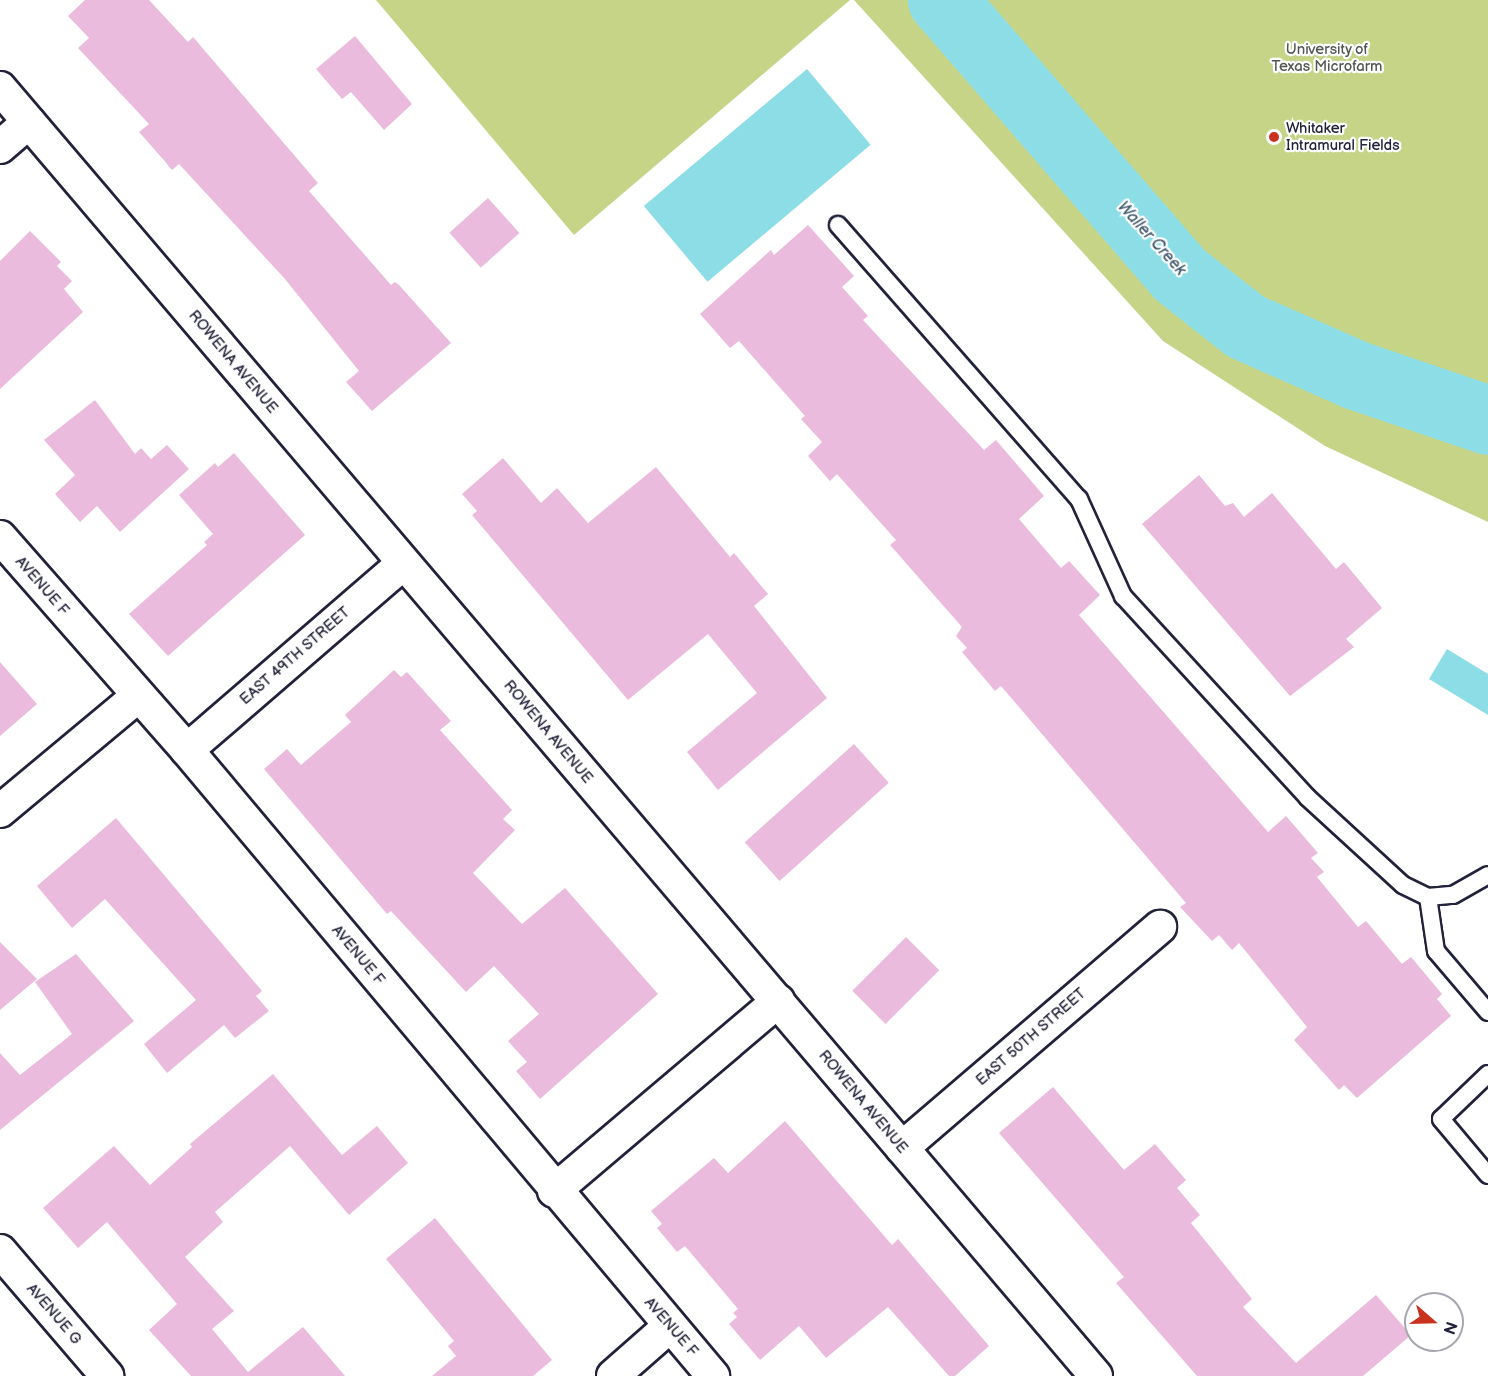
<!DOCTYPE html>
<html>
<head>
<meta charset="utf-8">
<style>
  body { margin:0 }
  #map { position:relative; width:1488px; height:1376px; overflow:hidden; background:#fff; font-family:"Balsamiq Sans",sans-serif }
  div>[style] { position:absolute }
  .green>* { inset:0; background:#c6d488 }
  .water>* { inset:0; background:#8cdde5; transform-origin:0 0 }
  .river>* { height:69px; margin:-34.5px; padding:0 34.5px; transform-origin:34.5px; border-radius:34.5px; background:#8cdde5 }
  .building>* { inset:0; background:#eabbdd; transform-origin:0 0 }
  .roads { filter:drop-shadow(2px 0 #22223b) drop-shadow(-2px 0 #22223b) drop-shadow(0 2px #22223b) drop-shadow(0 -2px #22223b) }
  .service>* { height:16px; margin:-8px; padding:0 8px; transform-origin:8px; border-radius:8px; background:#fff }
  .minor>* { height:32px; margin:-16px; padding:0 16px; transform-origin:16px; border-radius:16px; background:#fff }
  .dots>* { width:16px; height:16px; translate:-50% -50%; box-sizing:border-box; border:3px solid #fff; border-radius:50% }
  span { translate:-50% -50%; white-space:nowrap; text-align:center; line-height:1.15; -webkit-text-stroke:4.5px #fff; paint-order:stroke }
  .park-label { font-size:15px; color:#535752 }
  .poi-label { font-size:15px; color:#22223b }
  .left { translate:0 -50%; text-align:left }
  .street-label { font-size:15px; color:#22223b }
  .water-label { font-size:16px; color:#425a6e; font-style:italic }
  .north { position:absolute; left:1404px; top:1292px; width:60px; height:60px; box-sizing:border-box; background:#fff; border:2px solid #a7a7b1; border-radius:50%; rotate:110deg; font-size:16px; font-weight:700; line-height:24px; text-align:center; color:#22223b }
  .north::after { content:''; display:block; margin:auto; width:21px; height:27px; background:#c8321e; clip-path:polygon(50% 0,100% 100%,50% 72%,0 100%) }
</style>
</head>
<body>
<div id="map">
  <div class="green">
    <div style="clip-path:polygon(376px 0,850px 0,574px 235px)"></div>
    <div style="clip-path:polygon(854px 0,1488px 0,1488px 522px,1325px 446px,1163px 341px)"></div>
  </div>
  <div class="water">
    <div style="left:807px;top:69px;width:99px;height:213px;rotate:50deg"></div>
    <div style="clip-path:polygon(1447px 649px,1488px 674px,1488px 715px,1429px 679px)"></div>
  </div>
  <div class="river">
    <div style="left:942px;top:0;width:362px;rotate:49.1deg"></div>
    <div style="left:1179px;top:274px;width:84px;rotate:38.2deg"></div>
    <div style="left:1245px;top:326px;width:121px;rotate:23.8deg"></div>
    <div style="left:1356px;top:375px;width:139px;rotate:18.8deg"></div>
  </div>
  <div class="building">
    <div style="clip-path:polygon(85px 0,149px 0,188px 42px,193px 37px,318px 183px,309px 191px,391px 285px,395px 282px,399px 285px,451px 343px,372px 411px,346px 382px,359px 371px,285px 279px,179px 164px,172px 170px,162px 158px,139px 132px,149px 124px,78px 48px,89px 38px,68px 16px)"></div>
    <div style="clip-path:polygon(355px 36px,412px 104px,384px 130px,351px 92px,342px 99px,316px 69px)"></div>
    <div style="left:488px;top:198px;width:47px;height:52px;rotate:48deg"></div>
    <div style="clip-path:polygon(808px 225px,854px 276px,842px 287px,868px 316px,863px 320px,984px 450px,996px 440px,1044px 496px,1019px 519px,1061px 568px,1069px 561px,1100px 595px,1079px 615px,1268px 832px,1286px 816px,1318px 853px,1311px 858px,1324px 872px,1317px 877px,1358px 927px,1366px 921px,1402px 964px,1411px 957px,1442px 994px,1437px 999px,1451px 1016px,1357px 1098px,1344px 1085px,1339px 1090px,1294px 1040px,1307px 1027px,1239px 943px,1232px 950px,1219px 935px,1212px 941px,1180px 907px,1186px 903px,1001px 686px,995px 691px,962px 652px,967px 648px,956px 636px,962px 627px,890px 545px,896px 540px,837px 474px,830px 481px,808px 456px,822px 442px,801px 419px,805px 416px,739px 341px,730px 348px,700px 314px,771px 250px,774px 255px)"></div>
    <div style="clip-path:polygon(30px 231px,61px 262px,57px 266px,72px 281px,64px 289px,83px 312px,0 389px,0 261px)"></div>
    <div style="clip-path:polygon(95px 400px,135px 454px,141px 448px,151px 459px,167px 445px,189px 469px,120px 532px,97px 506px,80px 522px,55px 494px,75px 475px,44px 440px)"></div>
    <div style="clip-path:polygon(234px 453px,305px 535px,168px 656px,129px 614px,207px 545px,204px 542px,213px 534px,179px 495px,215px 463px,218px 467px)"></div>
    <div style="clip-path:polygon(503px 458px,541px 503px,557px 488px,588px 523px,656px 467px,730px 557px,734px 553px,768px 594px,754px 606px,827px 698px,718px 790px,687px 752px,757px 693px,708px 634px,628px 700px,472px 515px,477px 511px,462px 494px)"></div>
    <div style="clip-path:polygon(1199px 475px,1225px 506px,1233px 503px,1244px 517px,1272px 493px,1336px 569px,1344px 562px,1382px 608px,1346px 639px,1354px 647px,1290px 696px,1142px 524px)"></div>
    <div style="clip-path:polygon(0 662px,37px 704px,0 736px)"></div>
    <div style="clip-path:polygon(394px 670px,401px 677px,407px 672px,451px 721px,440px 730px,512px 810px,503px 819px,515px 830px,473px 873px,522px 924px,565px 888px,658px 994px,540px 1099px,516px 1071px,527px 1062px,508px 1041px,539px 1014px,494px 966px,466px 992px,391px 911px,387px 914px,264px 769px,287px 749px,301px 765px,351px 722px,345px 715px)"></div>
    <div style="left:854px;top:744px;width:52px;height:147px;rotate:48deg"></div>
    <div style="clip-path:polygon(116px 818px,262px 991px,256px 996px,269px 1011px,235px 1038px,224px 1025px,167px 1073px,144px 1044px,196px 1000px,105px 899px,72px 928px,37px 886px)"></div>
    <div style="left:906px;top:937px;width:47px;height:76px;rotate:45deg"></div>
    <div style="clip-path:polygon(0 942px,37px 979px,0 1010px)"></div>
    <div style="clip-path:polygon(76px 954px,134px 1021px,0 1130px,0 1053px,20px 1075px,72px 1034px,35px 982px)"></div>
    <div style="clip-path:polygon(273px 1074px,342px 1155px,377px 1126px,408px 1163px,349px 1215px,290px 1146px,215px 1212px,223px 1222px,185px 1257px,234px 1311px,212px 1329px,248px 1372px,303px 1327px,345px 1376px,191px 1376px,149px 1330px,177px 1304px,107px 1222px,78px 1248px,43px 1208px,114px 1146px,150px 1185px,192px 1147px,190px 1144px)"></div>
    <div style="clip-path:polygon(1053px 1087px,1124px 1170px,1155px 1144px,1186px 1180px,1177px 1188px,1200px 1215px,1191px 1223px,1252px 1299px,1243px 1307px,1296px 1363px,1376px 1295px,1411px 1335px,1363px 1376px,1197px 1376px,1116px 1283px,1124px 1277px,999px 1133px)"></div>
    <div style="clip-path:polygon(785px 1121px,892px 1245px,898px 1239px,989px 1346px,955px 1376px,949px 1376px,888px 1307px,826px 1358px,799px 1326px,760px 1360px,729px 1324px,737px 1317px,733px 1313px,738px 1309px,685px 1246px,677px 1252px,657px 1228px,662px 1224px,651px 1211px,714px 1158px,728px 1173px)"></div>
    <div style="clip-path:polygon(435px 1218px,552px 1360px,533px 1376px,432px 1376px,456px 1356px,448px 1346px,454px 1341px,386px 1259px)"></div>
  </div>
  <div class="roads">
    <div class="service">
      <div style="left:838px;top:225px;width:365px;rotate:48.7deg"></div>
      <div style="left:1079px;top:499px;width:107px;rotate:65.6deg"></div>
      <div style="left:1123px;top:596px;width:273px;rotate:47.5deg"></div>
      <div style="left:1307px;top:797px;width:130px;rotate:42.5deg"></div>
      <div style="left:1403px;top:885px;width:28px;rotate:26deg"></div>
      <div style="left:1428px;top:897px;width:25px;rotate:-5deg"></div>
      <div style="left:1453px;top:895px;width:40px;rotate:-29.7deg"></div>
      <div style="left:1428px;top:897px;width:55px;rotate:81.6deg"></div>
      <div style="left:1436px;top:951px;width:80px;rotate:49.6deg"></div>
      <div style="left:1488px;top:1074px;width:65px;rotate:136.2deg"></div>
      <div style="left:1441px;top:1119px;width:73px;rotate:50deg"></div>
    </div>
    <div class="minor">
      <div style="left:0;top:88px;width:1691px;rotate:49.6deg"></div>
      <div style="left:0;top:147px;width:38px;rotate:-41deg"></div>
      <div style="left:0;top:537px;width:283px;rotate:48.7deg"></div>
      <div style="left:187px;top:750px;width:818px;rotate:49.96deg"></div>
      <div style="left:187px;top:750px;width:286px;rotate:-40.8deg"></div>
      <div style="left:0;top:811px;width:180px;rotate:-39.8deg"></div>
      <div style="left:902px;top:1148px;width:340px;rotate:-40.6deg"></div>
      <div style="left:554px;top:1191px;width:294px;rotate:-40.3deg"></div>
      <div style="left:0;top:1251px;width:165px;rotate:49.4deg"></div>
      <div style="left:613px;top:1376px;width:76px;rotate:-41.3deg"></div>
    </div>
  </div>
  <div class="dots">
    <div style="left:1274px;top:137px;background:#c8321e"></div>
  </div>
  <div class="park-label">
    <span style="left:1327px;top:58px">University of<br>Texas Microfarm</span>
  </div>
  <div class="poi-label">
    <span class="left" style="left:1286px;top:137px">Whitaker<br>Intramural Fields</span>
  </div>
  <div class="street-label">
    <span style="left:233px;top:362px;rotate:50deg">ROWENA AVENUE</span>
    <span style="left:42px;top:586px;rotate:49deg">AVENUE F</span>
    <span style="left:295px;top:656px;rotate:-41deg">EAST 49TH STREET</span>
    <span style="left:548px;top:732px;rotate:50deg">ROWENA AVENUE</span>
    <span style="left:358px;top:955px;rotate:50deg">AVENUE F</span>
    <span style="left:1031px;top:1037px;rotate:-41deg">EAST 50TH STREET</span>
    <span style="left:863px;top:1102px;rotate:50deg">ROWENA AVENUE</span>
    <span style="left:54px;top:1314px;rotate:49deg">AVENUE G</span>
    <span style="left:671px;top:1327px;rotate:49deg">AVENUE F</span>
  </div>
  <div class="water-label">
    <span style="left:1151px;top:239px;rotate:48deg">Waller Creek</span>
  </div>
  <div class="north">N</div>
</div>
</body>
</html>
